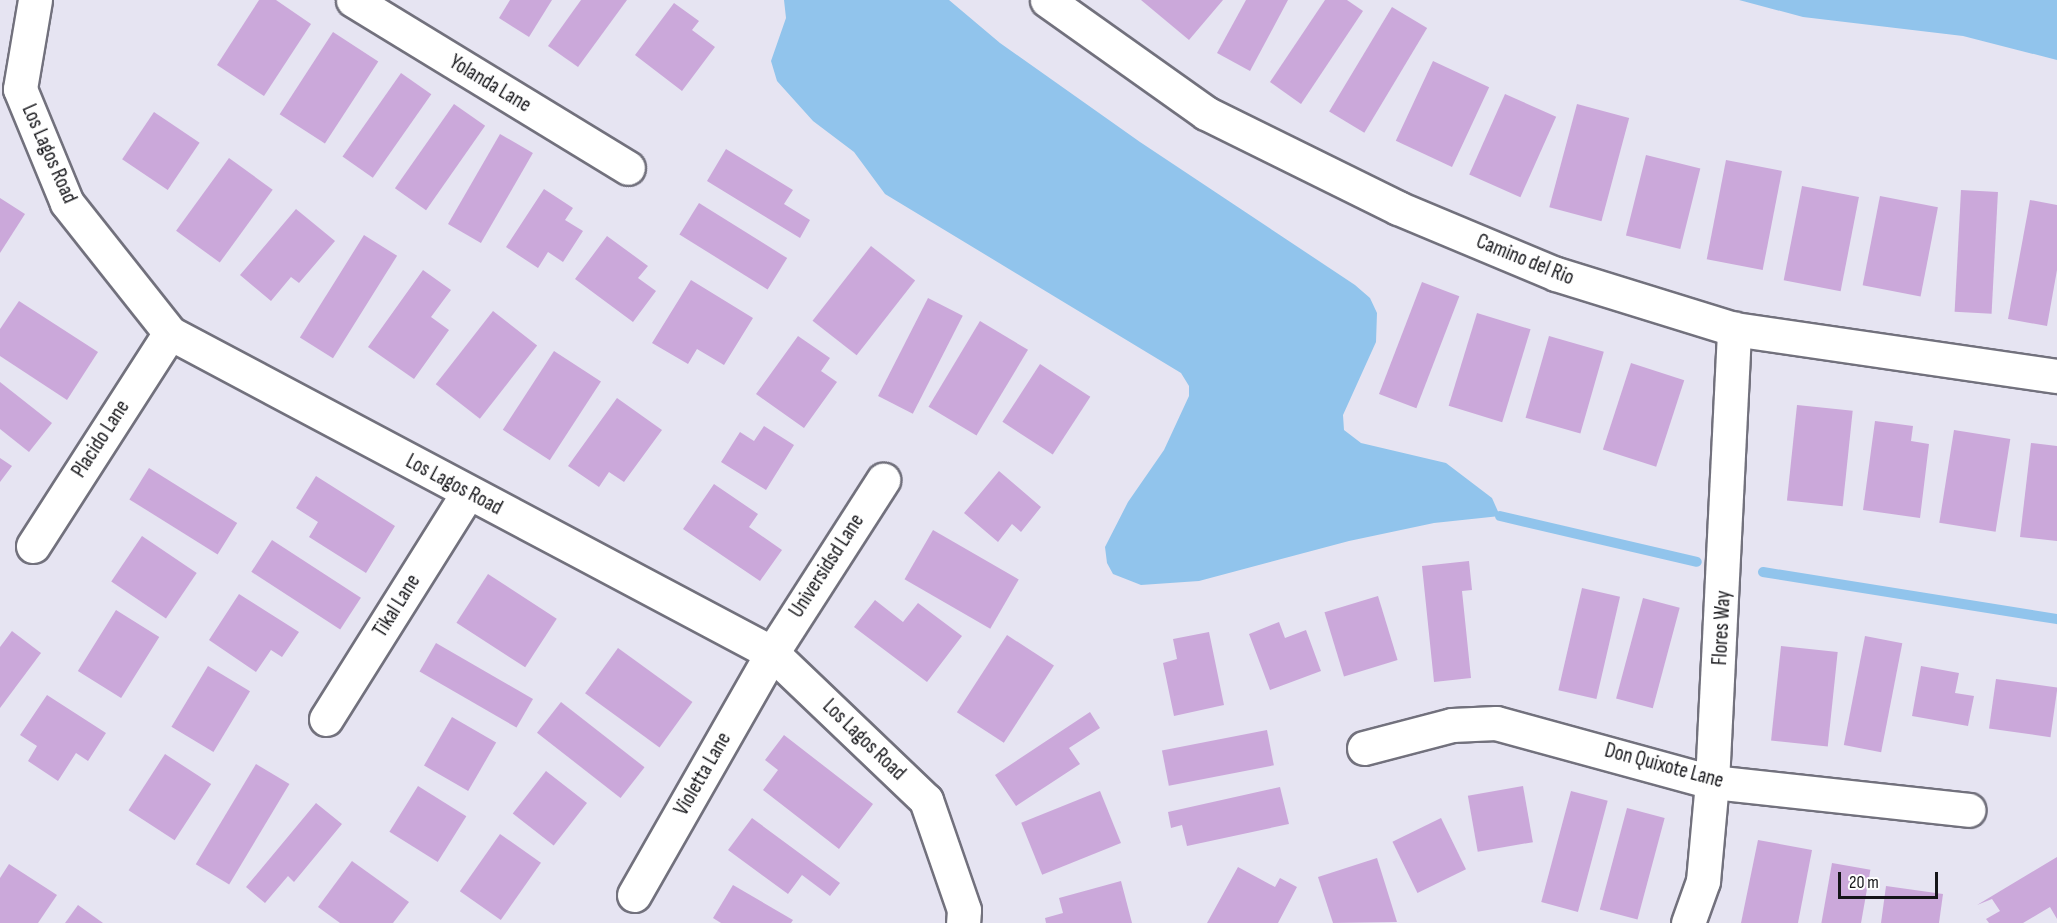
<!DOCTYPE html>
<html>
<head>
<meta charset="utf-8">
<style>
  body { margin:0 }
  #map { position:relative; width:2057px; height:923px; overflow:hidden; background:#e6e4f2; font-family:"Sofia Sans Condensed",sans-serif }
  div>[style] { position:absolute }
  .water>* { inset:0; background:#91c4ec }
  .stream>* { height:10px; margin:-5px; padding:0 5px; transform-origin:5px; border-radius:5px; background:#91c4ec }
  .building>* { inset:0; background:#cba8da; transform-origin:0 0 }
  .roads { filter:drop-shadow(2px 0 #72717d) drop-shadow(-2px 0 #72717d) drop-shadow(0 2px #72717d) drop-shadow(0 -2px #72717d) }
  .minor>* { height:33px; margin:-16.5px; padding:0 16.5px; transform-origin:16.5px; border-radius:16.5px; background:#fff }
  span { translate:-50% -50%; white-space:nowrap; text-align:center; line-height:1.15; -webkit-text-stroke:5px #fff; paint-order:stroke }
  .street-label { font-size:21px; color:#151519 }
  .scale { position:absolute; left:1838px; top:872px; width:100px; height:27px; box-sizing:border-box; border:3px solid #151519; border-top:0; padding-left:8px; font-size:18px; line-height:21px; white-space:nowrap; color:#151519; -webkit-text-stroke:4px #fff; paint-order:stroke }
</style>
</head>
<body>
<div id="map">
  <div class="water">
    <div style="clip-path:polygon(784px 0,949px 0,1000px 43px,1140px 142px,1355px 285px,1370px 298px,1377px 313px,1376px 342px,1343px 415px,1344px 430px,1361px 443px,1446px 463px,1492px 498px,1500px 516px,1434px 523px,1349px 541px,1199px 581px,1141px 585px,1113px 574px,1107px 563px,1105px 547px,1128px 502px,1164px 450px,1189px 396px,1189px 386px,1181px 373px,885px 194px,854px 152px,813px 121px,777px 81px,771px 61px,786px 18px)"></div>
    <div style="clip-path:polygon(1739px 0,2057px 0,2057px 60px,1963px 36px,1803px 17px)"></div>
  </div>
  <div class="stream">
    <div style="left:1500px;top:516px;width:202px;rotate:13.1deg"></div>
    <div style="left:1763px;top:572px;width:298px;rotate:9.1deg"></div>
  </div>
  <div class="building">
    <div style="clip-path:polygon(259px 0,276px 0,311px 24px,264px 96px,217px 65px)"></div>
    <div style="clip-path:polygon(510px 0,552px 0,529px 37px,499px 18px)"></div>
    <div style="clip-path:polygon(581px 0,627px 0,578px 67px,548px 46px)"></div>
    <div style="clip-path:polygon(1141px 0,1223px 0,1189px 40px)"></div>
    <div style="clip-path:polygon(1246px 0,1288px 0,1250px 71px,1217px 53px)"></div>
    <div style="clip-path:polygon(1325px 0,1347px 0,1363px 11px,1301px 104px,1270px 82px)"></div>
    <div style="clip-path:polygon(674px 3px,699px 21px,692px 30px,715px 47px,682px 91px,635px 55px)"></div>
    <div style="left:1392px;top:7px;width:41px;height:122px;rotate:31deg"></div>
    <div style="left:333px;top:32px;width:54px;height:98px;rotate:33deg"></div>
    <div style="left:1433px;top:61px;width:62px;height:88px;rotate:25deg"></div>
    <div style="left:401px;top:73px;width:37px;height:102px;rotate:35deg"></div>
    <div style="left:1505px;top:94px;width:56px;height:88px;rotate:24deg"></div>
    <div style="left:454px;top:104px;width:38px;height:103px;rotate:35deg"></div>
    <div style="left:1577px;top:104px;width:54px;height:107px;rotate:15deg"></div>
    <div style="left:154px;top:112px;width:55px;height:57px;rotate:34deg"></div>
    <div style="left:500px;top:134px;width:38px;height:104px;rotate:30deg"></div>
    <div style="clip-path:polygon(726px 149px,793px 190px,784px 204px,810px 220px,800px 238px,707px 181px)"></div>
    <div style="left:1646px;top:155px;width:56px;height:83px;rotate:14deg"></div>
    <div style="left:229px;top:158px;width:54px;height:90px;rotate:36deg"></div>
    <div style="left:1726px;top:160px;width:57px;height:101px;rotate:11deg"></div>
    <div style="left:1802px;top:186px;width:58px;height:96px;rotate:11deg"></div>
    <div style="clip-path:polygon(544px 189px,573px 208px,565px 220px,583px 231px,563px 262px,548px 252px,538px 268px,506px 247px)"></div>
    <div style="left:1961px;top:190px;width:37px;height:122px;rotate:3deg"></div>
    <div style="left:1880px;top:196px;width:59px;height:91px;rotate:11deg"></div>
    <div style="clip-path:polygon(0 198px,25px 214px,0 253px)"></div>
    <div style="clip-path:polygon(2030px 200px,2057px 205px,2057px 270px,2047px 326px,2008px 319px)"></div>
    <div style="left:699px;top:203px;width:104px;height:37px;rotate:32deg"></div>
    <div style="clip-path:polygon(296px 209px,335px 241px,299px 283px,291px 277px,271px 301px,240px 275px)"></div>
    <div style="left:364px;top:235px;width:39px;height:121px;rotate:32deg"></div>
    <div style="clip-path:polygon(607px 236px,648px 266px,638px 278px,656px 291px,633px 322px,575px 279px)"></div>
    <div style="left:871px;top:246px;width:56px;height:95px;rotate:38deg"></div>
    <div style="clip-path:polygon(423px 270px,451px 290px,431px 317px,449px 330px,414px 379px,368px 347px)"></div>
    <div style="clip-path:polygon(691px 280px,753px 318px,724px 365px,697px 349px,688px 364px,652px 343px)"></div>
    <div style="left:1422px;top:282px;width:40px;height:120px;rotate:21deg"></div>
    <div style="left:928px;top:298px;width:39px;height:110px;rotate:27deg"></div>
    <div style="clip-path:polygon(19px 301px,98px 352px,67px 400px,0 356px,0 329px)"></div>
    <div style="left:493px;top:311px;width:56px;height:93px;rotate:38deg"></div>
    <div style="left:1477px;top:313px;width:56px;height:97px;rotate:17deg"></div>
    <div style="left:980px;top:321px;width:56px;height:100px;rotate:31deg"></div>
    <div style="clip-path:polygon(798px 336px,830px 358px,821px 371px,837px 382px,804px 428px,756px 394px)"></div>
    <div style="left:1549px;top:336px;width:57px;height:85px;rotate:16deg"></div>
    <div style="left:554px;top:351px;width:56px;height:94px;rotate:33deg"></div>
    <div style="left:1631px;top:363px;width:56px;height:91px;rotate:18deg"></div>
    <div style="left:1040px;top:364px;width:60px;height:69px;rotate:33deg"></div>
    <div style="clip-path:polygon(0 382px,52px 423px,29px 452px,0 429px)"></div>
    <div style="clip-path:polygon(617px 398px,662px 430px,624px 482px,609px 472px,599px 487px,568px 466px)"></div>
    <div style="left:1797px;top:405px;width:56px;height:96px;rotate:6deg"></div>
    <div style="clip-path:polygon(1875px 421px,1913px 426px,1911px 441px,1929px 444px,1920px 518px,1863px 510px)"></div>
    <div style="clip-path:polygon(764px 426px,794px 445px,766px 490px,721px 462px,740px 432px,754px 441px)"></div>
    <div style="left:1954px;top:430px;width:57px;height:94px;rotate:9deg"></div>
    <div style="clip-path:polygon(2031px 443px,2057px 446px,2057px 541px,2020px 537px)"></div>
    <div style="clip-path:polygon(0 458px,12px 466px,0 482px)"></div>
    <div style="left:149px;top:468px;width:104px;height:37px;rotate:32deg"></div>
    <div style="clip-path:polygon(999px 471px,1041px 507px,1021px 532px,1012px 524px,998px 542px,964px 513px)"></div>
    <div style="clip-path:polygon(316px 476px,395px 526px,366px 573px,309px 537px,318px 522px,296px 508px)"></div>
    <div style="clip-path:polygon(714px 484px,758px 514px,749px 527px,782px 550px,760px 581px,683px 529px)"></div>
    <div style="left:933px;top:530px;width:99px;height:57px;rotate:30deg"></div>
    <div style="left:142px;top:536px;width:66px;height:55px;rotate:34deg"></div>
    <div style="left:272px;top:540px;width:106px;height:38px;rotate:33deg"></div>
    <div style="clip-path:polygon(1469px 561px,1472px 590px,1462px 591px,1471px 678px,1434px 682px,1422px 566px)"></div>
    <div style="left:488px;top:574px;width:82px;height:58px;rotate:33deg"></div>
    <div style="left:1582px;top:588px;width:39px;height:105px;rotate:13deg"></div>
    <div style="clip-path:polygon(239px 594px,299px 632px,282px 657px,271px 650px,256px 672px,209px 640px)"></div>
    <div style="left:1378px;top:596px;width:67px;height:56px;rotate:73deg"></div>
    <div style="left:1643px;top:598px;width:38px;height:104px;rotate:15deg"></div>
    <div style="clip-path:polygon(875px 600px,903px 622px,918px 603px,962px 636px,927px 682px,854px 627px)"></div>
    <div style="left:116px;top:610px;width:51px;height:72px;rotate:32deg"></div>
    <div style="clip-path:polygon(1279px 622px,1285px 638px,1306px 630px,1321px 671px,1270px 690px,1249px 634px)"></div>
    <div style="clip-path:polygon(12px 631px,41px 653px,0 708px,0 647px)"></div>
    <div style="clip-path:polygon(1209px 632px,1224px 705px,1174px 716px,1163px 663px,1177px 659px,1173px 639px)"></div>
    <div style="left:1007px;top:635px;width:56px;height:92px;rotate:33deg"></div>
    <div style="left:1865px;top:636px;width:38px;height:111px;rotate:11deg"></div>
    <div style="left:436px;top:643px;width:112px;height:33px;rotate:30deg"></div>
    <div style="left:1781px;top:646px;width:57px;height:95px;rotate:6deg"></div>
    <div style="left:618px;top:648px;width:92px;height:56px;rotate:36deg"></div>
    <div style="left:208px;top:666px;width:49px;height:71px;rotate:31deg"></div>
    <div style="clip-path:polygon(1921px 666px,1959px 673px,1955px 693px,1974px 696px,1968px 726px,1912px 716px)"></div>
    <div style="left:1996px;top:679px;width:62px;height:50px;rotate:8deg"></div>
    <div style="clip-path:polygon(47px 695px,106px 733px,88px 761px,76px 753px,58px 781px,28px 761px,37px 746px,20px 735px)"></div>
    <div style="left:561px;top:702px;width:106px;height:39px;rotate:38deg"></div>
    <div style="clip-path:polygon(1090px 712px,1100px 728px,1069px 748px,1080px 764px,1016px 806px,995px 775px)"></div>
    <div style="left:452px;top:717px;width:51px;height:56px;rotate:30deg"></div>
    <div style="left:1267px;top:730px;width:36px;height:107px;rotate:79deg"></div>
    <div style="clip-path:polygon(784px 735px,873px 804px,839px 849px,763px 790px,778px 770px,765px 760px)"></div>
    <div style="left:165px;top:754px;width:55px;height:67px;rotate:33deg"></div>
    <div style="left:256px;top:764px;width:39px;height:117px;rotate:31deg"></div>
    <div style="left:546px;top:771px;width:52px;height:54px;rotate:38deg"></div>
    <div style="left:418px;top:786px;width:57px;height:54px;rotate:32deg"></div>
    <div style="left:1523px;top:786px;width:57px;height:56px;rotate:80deg"></div>
    <div style="clip-path:polygon(1280px 787px,1289px 824px,1187px 846px,1182px 825px,1171px 828px,1168px 812px)"></div>
    <div style="left:1100px;top:791px;width:56px;height:85px;rotate:68deg"></div>
    <div style="left:1571px;top:791px;width:38px;height:115px;rotate:15deg"></div>
    <div style="clip-path:polygon(316px 803px,342px 824px,294px 882px,288px 876px,265px 903px,246px 887px)"></div>
    <div style="left:1627px;top:808px;width:39px;height:105px;rotate:15deg"></div>
    <div style="clip-path:polygon(752px 818px,840px 883px,830px 896px,802px 875px,788px 894px,728px 850px)"></div>
    <div style="left:1441px;top:818px;width:57px;height:54px;rotate:64deg"></div>
    <div style="left:500px;top:834px;width:50px;height:70px;rotate:35deg"></div>
    <div style="clip-path:polygon(1758px 840px,1812px 850px,1798px 923px,1741px 923px)"></div>
    <div style="clip-path:polygon(2057px 857px,2057px 919px,2050px 907px,2023px 923px,1989px 923px,1986px 919px,2000px 911px,1992px 899px,1977px 905px)"></div>
    <div style="clip-path:polygon(1377px 858px,1397px 922px,1333px 923px,1318px 877px)"></div>
    <div style="clip-path:polygon(352px 861px,409px 902px,393px 923px,340px 923px,318px 907px)"></div>
    <div style="left:1832px;top:863px;width:39px;height:61px;rotate:10deg"></div>
    <div style="clip-path:polygon(9px 864px,57px 895px,38px 923px,0 923px,0 878px)"></div>
    <div style="clip-path:polygon(1238px 867px,1275px 887px,1280px 878px,1297px 887px,1278px 923px,1207px 923px)"></div>
    <div style="clip-path:polygon(1121px 881px,1132px 923px,1046px 923px,1045px 918px,1063px 913px,1059px 898px)"></div>
    <div style="clip-path:polygon(733px 885px,793px 920px,791px 923px,721px 923px,713px 918px)"></div>
    <div style="clip-path:polygon(1886px 886px,1943px 894px,1939px 923px,1881px 923px)"></div>
    <div style="clip-path:polygon(78px 905px,103px 923px,65px 923px)"></div>
  </div>
  <div class="roads">
    <div class="minor">
      <div style="left:35px;top:0;width:90px;rotate:99.6deg"></div>
      <div style="left:20px;top:89px;width:123px;rotate:67.6deg"></div>
      <div style="left:67px;top:203px;width:166px;rotate:51.6deg"></div>
      <div style="left:170px;top:333px;width:682px;rotate:27.99deg"></div>
      <div style="left:772px;top:653px;width:213px;rotate:43.7deg"></div>
      <div style="left:926px;top:800px;width:116px;rotate:70.9deg"></div>
      <div style="left:964px;top:910px;width:13px;rotate:94deg"></div>
      <div style="left:353px;top:0;width:322px;rotate:31.4deg"></div>
      <div style="left:1047px;top:0;width:195px;rotate:35.4deg"></div>
      <div style="left:1206px;top:113px;width:214px;rotate:26.3deg"></div>
      <div style="left:1398px;top:208px;width:171px;rotate:22.7deg"></div>
      <div style="left:1556px;top:274px;width:186px;rotate:17.2deg"></div>
      <div style="left:1734px;top:329px;width:326px;rotate:8.3deg"></div>
      <div style="left:33px;top:546px;width:253px;rotate:-57.3deg"></div>
      <div style="left:326px;top:719px;width:267px;rotate:-57.9deg"></div>
      <div style="left:1364px;top:748px;width:91px;rotate:-14.6deg"></div>
      <div style="left:1452px;top:725px;width:44px;rotate:-2.6deg"></div>
      <div style="left:1496px;top:723px;width:224px;rotate:15.3deg"></div>
      <div style="left:1712px;top:782px;width:258px;rotate:6.2deg"></div>
      <div style="left:634px;top:895px;width:279px;rotate:-60.3deg"></div>
      <div style="left:772px;top:653px;width:206px;rotate:-57.3deg"></div>
      <div style="left:1688px;top:923px;width:45px;rotate:-70.3deg"></div>
      <div style="left:1703px;top:881px;width:99px;rotate:-84.8deg"></div>
      <div style="left:1712px;top:782px;width:454px;rotate:-87.2deg"></div>
    </div>
  </div>
  <div class="street-label">
    <span style="left:490px;top:84px;rotate:31deg">Yolanda Lane</span>
    <span style="left:49px;top:154px;rotate:66deg">Los Lagos Road</span>
    <span style="left:1525px;top:260px;rotate:22deg">Camino del Rio</span>
    <span style="left:101px;top:439px;rotate:-57deg">Placido Lane</span>
    <span style="left:454px;top:485px;rotate:28deg">Los Lagos Road</span>
    <span style="left:827px;top:566px;rotate:-57deg">Universidsd Lane</span>
    <span style="left:397px;top:606px;rotate:-58deg">Tikal Lane</span>
    <span style="left:1722px;top:628px;rotate:-87deg">Flores Way</span>
    <span style="left:864px;top:740px;rotate:44deg">Los Lagos Road</span>
    <span style="left:1664px;top:766px;rotate:15deg">Don Quixote Lane</span>
    <span style="left:703px;top:774px;rotate:-60deg">Violetta Lane</span>
  </div>
  <div class="scale">20 m</div>
</div>
</body>
</html>
